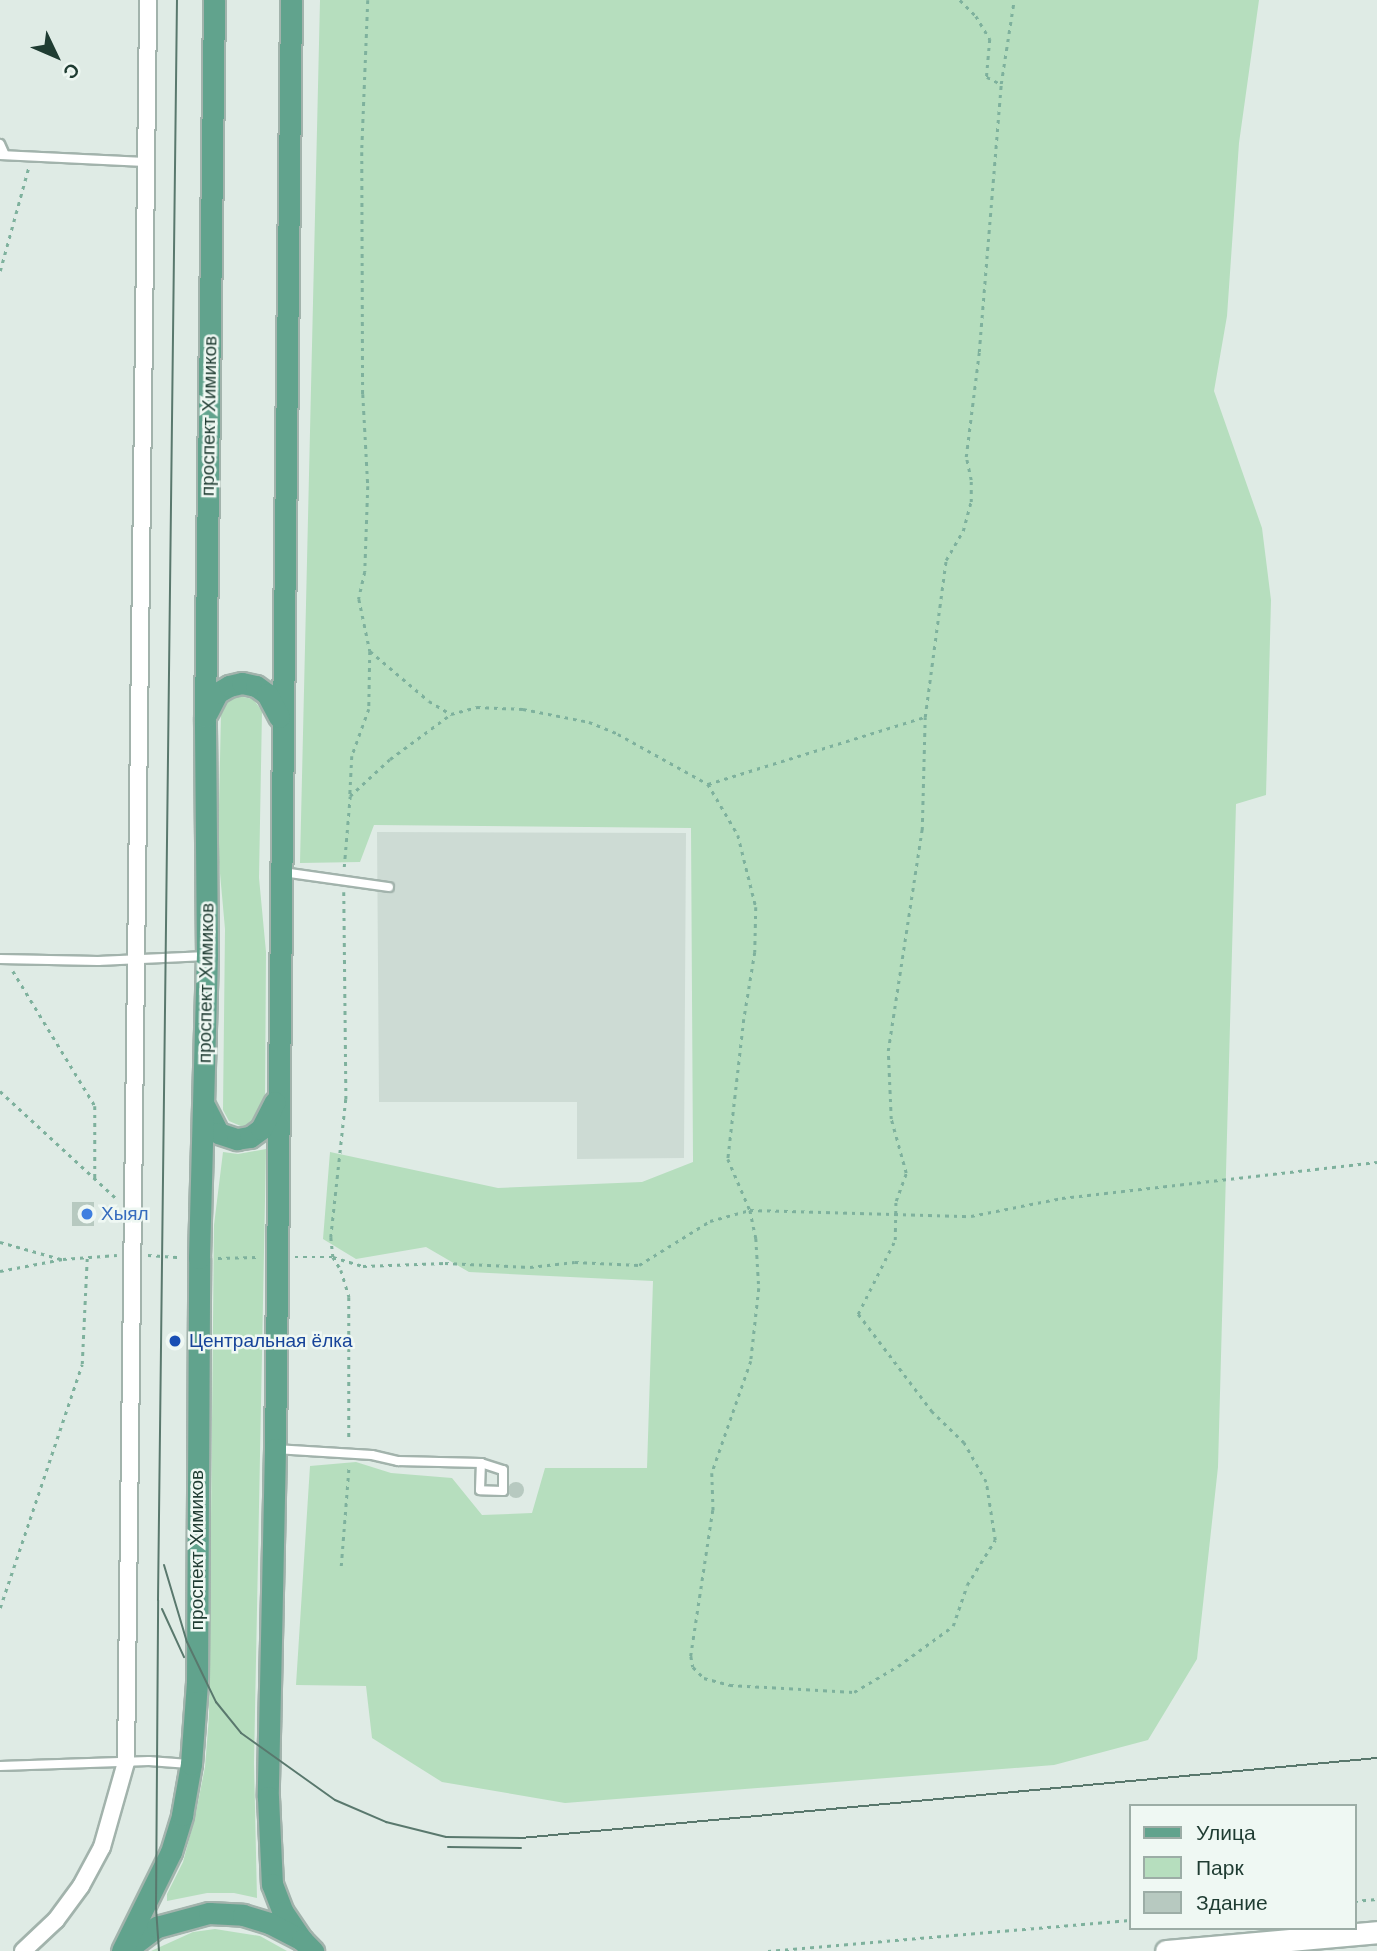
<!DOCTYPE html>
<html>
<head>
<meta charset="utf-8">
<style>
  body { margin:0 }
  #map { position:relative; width:1377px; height:1951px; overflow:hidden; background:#dfebe5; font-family:Helvetica,sans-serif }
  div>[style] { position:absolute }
  .built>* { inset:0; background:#cddbd4 }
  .green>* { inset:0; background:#b6debe }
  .building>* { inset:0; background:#b7c9c0; transform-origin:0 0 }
  .round { border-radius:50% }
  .path>* { height:2.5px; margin-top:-1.25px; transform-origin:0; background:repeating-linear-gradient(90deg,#7eb19d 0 3.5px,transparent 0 8.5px) }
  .roads { filter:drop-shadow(2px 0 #a2b3ac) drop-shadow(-2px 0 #a2b3ac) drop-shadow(0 2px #a2b3ac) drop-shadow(0 -2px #a2b3ac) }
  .lane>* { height:8px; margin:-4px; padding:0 4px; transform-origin:4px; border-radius:4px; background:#fff }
  .street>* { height:16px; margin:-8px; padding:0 8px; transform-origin:8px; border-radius:8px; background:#fff }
  .secondary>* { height:21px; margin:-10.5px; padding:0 10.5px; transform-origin:10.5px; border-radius:10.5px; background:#fff }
  .primary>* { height:21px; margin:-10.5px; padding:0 10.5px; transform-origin:10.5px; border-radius:10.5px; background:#61a38d }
  .tram>* { height:2px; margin:-1px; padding:0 1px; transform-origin:1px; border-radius:1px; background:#59786d }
  .dots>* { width:19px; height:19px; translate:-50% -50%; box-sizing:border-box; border:4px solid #eff8f3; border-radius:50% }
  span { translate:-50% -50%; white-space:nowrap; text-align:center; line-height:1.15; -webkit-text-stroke:5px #eff8f3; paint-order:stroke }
  .street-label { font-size:19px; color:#1f3c32 }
  .shop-label { font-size:19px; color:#366cbe }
  .left { translate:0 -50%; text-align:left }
  .transit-label { font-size:19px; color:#164399 }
  .legend { position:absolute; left:1129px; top:1804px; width:228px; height:126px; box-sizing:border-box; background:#eff8f3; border:2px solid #9cada6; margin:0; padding:9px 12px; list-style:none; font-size:21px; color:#1f3c32 }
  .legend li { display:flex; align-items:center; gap:14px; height:35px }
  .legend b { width:35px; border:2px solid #9cada6 }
  .north { position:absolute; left:21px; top:21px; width:70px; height:70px; -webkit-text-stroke:5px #eff8f3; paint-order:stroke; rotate:134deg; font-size:19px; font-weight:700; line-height:28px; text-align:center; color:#1f3c32 }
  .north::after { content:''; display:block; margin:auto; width:24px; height:32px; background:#1f3c32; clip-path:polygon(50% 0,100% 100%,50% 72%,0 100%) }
</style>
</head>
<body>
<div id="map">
  <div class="built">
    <div style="clip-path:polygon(377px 832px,686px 833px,684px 1158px,577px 1159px,577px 1102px,379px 1102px)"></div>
  </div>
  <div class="green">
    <div style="clip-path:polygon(320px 0,1259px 0,1239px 143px,1227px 316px,1214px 391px,1262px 528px,1271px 600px,1266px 795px,1236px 804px,1218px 1467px,1197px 1659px,1148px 1740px,1054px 1765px,565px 1803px,442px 1782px,372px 1738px,366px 1686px,296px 1685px,310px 1466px,356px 1462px,391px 1473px,452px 1478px,482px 1515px,532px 1513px,545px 1468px,647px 1468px,653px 1281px,469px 1272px,426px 1247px,356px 1259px,323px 1239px,330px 1152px,498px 1188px,642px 1182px,693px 1162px,691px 828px,374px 825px,360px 862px,300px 863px)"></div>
    <div style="clip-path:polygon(238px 696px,253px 699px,262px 711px,259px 878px,266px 952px,265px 1106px,263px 1114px,243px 1127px,229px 1121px,223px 1110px,225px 929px,218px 851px,221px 713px,227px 702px)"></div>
    <div style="clip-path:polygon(266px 1149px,254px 1763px,257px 1898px,234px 1893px,207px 1893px,167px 1901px,167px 1894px,183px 1862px,195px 1817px,205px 1767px,209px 1716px,214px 1225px,223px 1152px,238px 1154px)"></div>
    <div style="clip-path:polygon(215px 1929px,260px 1936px,287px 1951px,151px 1951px,193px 1932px)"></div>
  </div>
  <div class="building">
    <div style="left:72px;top:1202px;width:22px;height:24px"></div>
    <div class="round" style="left:508px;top:1482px;width:16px;height:16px"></div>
  </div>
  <div class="path">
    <div style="left:368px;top:0;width:152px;rotate:92.3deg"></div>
    <div style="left:362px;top:152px;width:242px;rotate:89.8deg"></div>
    <div style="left:363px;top:394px;width:92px;rotate:86.9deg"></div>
    <div style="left:368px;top:486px;width:86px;rotate:92deg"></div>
    <div style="left:365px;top:572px;width:28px;rotate:103deg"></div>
    <div style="left:359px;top:599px;width:53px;rotate:78.1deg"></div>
    <div style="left:370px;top:651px;width:58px;rotate:91deg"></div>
    <div style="left:369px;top:709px;width:50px;rotate:109.9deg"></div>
    <div style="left:352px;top:756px;width:40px;rotate:92.9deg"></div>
    <div style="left:350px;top:796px;width:54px;rotate:-42.8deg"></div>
    <div style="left:390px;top:759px;width:76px;rotate:-36.4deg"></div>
    <div style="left:960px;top:0;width:23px;rotate:45deg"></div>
    <div style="left:976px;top:16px;width:27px;rotate:59deg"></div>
    <div style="left:990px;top:39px;width:38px;rotate:95deg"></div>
    <div style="left:987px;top:77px;width:16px;rotate:27deg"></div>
    <div style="left:0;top:271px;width:106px;rotate:-74.6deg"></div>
    <div style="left:370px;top:651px;width:77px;rotate:40.3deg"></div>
    <div style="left:429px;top:701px;width:26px;rotate:31deg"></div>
    <div style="left:451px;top:714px;width:27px;rotate:-15deg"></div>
    <div style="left:477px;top:707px;width:46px;rotate:2.5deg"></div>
    <div style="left:523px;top:709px;width:67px;rotate:11.1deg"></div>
    <div style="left:589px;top:722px;width:31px;rotate:22deg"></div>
    <div style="left:618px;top:734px;width:103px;rotate:29.1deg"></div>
    <div style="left:708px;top:784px;width:227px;rotate:-17.2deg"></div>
    <div style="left:708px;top:784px;width:59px;rotate:59.5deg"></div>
    <div style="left:738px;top:835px;width:74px;rotate:76deg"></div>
    <div style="left:756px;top:907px;width:45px;rotate:91.3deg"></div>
    <div style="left:755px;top:952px;width:68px;rotate:99.3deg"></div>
    <div style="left:744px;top:1019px;width:141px;rotate:96.5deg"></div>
    <div style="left:728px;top:1159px;width:56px;rotate:66.7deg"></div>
    <div style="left:750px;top:1210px;width:29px;rotate:78deg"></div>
    <div style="left:756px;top:1238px;width:50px;rotate:86.6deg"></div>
    <div style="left:759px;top:1288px;width:73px;rotate:96.3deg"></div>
    <div style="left:751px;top:1361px;width:119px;rotate:109.2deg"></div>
    <div style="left:712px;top:1473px;width:37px;rotate:88deg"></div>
    <div style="left:713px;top:1510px;width:148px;rotate:98.6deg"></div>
    <div style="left:691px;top:1656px;width:11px;rotate:80deg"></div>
    <div style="left:693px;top:1667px;width:16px;rotate:45deg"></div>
    <div style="left:704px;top:1678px;width:27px;rotate:15deg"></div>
    <div style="left:730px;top:1685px;width:124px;rotate:3.2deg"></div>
    <div style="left:854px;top:1692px;width:51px;rotate:-30.6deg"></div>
    <div style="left:898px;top:1666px;width:68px;rotate:-36deg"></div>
    <div style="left:953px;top:1626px;width:43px;rotate:-71.1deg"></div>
    <div style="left:967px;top:1585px;width:53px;rotate:-58.1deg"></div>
    <div style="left:995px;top:1540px;width:59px;rotate:-98.8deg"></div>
    <div style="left:986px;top:1482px;width:45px;rotate:-119.4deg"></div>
    <div style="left:964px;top:1443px;width:45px;rotate:-135.9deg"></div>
    <div style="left:932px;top:1412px;width:123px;rotate:-127.1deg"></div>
    <div style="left:858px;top:1314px;width:83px;rotate:-63.4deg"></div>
    <div style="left:895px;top:1240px;width:39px;rotate:-89deg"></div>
    <div style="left:896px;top:1201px;width:30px;rotate:-70deg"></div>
    <div style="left:906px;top:1173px;width:56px;rotate:-105.5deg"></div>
    <div style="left:891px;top:1119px;width:68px;rotate:-92.5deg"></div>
    <div style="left:888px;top:1051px;width:224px;rotate:-81.3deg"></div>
    <div style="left:922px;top:830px;width:113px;rotate:-88.5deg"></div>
    <div style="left:925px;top:717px;width:158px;rotate:-82.4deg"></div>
    <div style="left:946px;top:560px;width:34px;rotate:-60deg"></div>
    <div style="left:963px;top:531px;width:30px;rotate:-75deg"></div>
    <div style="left:971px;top:502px;width:22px;rotate:-90deg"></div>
    <div style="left:971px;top:480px;width:24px;rotate:-102deg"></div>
    <div style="left:966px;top:457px;width:106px;rotate:-82.9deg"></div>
    <div style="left:979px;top:352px;width:269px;rotate:-85.3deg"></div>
    <div style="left:1001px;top:84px;width:85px;rotate:-81.2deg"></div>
    <div style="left:344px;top:867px;width:71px;rotate:-85.2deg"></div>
    <div style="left:344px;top:892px;width:207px;rotate:89.4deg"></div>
    <div style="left:346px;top:1099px;width:139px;rotate:96.2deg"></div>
    <div style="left:331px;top:1237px;width:20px;rotate:84deg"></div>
    <div style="left:333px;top:1257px;width:15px;rotate:58deg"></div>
    <div style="left:341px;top:1270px;width:28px;rotate:73deg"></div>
    <div style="left:349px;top:1297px;width:144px;rotate:90deg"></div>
    <div style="left:13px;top:971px;width:158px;rotate:58.7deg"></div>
    <div style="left:95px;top:1106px;width:72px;rotate:90deg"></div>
    <div style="left:0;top:1091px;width:158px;rotate:42.7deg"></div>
    <div style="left:0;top:1242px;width:63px;rotate:15.6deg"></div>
    <div style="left:148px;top:1255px;width:32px;rotate:4deg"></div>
    <div style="left:295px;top:1257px;width:38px"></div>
    <div style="left:333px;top:1257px;width:31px;rotate:17deg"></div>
    <div style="left:363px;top:1266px;width:82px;rotate:-2.1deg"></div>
    <div style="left:445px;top:1263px;width:85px;rotate:2.7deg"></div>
    <div style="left:530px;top:1267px;width:45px;rotate:-6.3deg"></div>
    <div style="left:575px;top:1262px;width:64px;rotate:2.7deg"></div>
    <div style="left:639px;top:1265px;width:84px;rotate:-31.8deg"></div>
    <div style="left:710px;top:1221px;width:41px;rotate:-15.4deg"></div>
    <div style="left:750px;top:1210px;width:221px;rotate:1.6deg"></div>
    <div style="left:971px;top:1216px;width:93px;rotate:-11.2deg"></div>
    <div style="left:1062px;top:1198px;width:317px;rotate:-6.5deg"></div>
    <div style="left:218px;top:1258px;width:42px;rotate:-1.4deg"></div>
    <div style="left:0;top:1271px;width:64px;rotate:-10.8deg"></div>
    <div style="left:63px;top:1259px;width:54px;rotate:-4.2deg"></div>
    <div style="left:341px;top:1566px;width:101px;rotate:-85.5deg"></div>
    <div style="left:0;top:1608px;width:257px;rotate:-71.4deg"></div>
    <div style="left:82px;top:1364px;width:107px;rotate:-87.3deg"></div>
    <div style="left:1354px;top:1901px;width:23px;rotate:-5deg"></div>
    <div style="left:768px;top:1951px;width:363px;rotate:-4.9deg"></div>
  </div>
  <div class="roads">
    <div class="lane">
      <div style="left:0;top:144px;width:12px;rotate:66deg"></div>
      <div style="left:0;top:155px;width:145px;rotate:2.8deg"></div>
      <div style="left:283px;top:872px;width:107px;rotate:8.1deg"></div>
      <div style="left:0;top:959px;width:98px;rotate:1.2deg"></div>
      <div style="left:98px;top:961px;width:109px;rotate:-2.6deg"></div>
      <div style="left:275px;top:1449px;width:97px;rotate:3.5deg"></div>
      <div style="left:372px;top:1455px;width:27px;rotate:13deg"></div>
      <div style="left:398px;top:1461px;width:83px;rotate:1.4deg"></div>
      <div style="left:481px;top:1463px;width:23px;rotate:18deg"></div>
      <div style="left:503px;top:1470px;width:21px;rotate:90deg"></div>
      <div style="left:503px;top:1491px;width:23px;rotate:-178deg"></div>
      <div style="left:480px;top:1490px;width:27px;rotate:-88deg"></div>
      <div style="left:0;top:1766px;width:149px;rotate:-1.9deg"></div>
      <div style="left:149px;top:1761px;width:40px;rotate:4.3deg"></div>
    </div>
    <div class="street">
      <div style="left:23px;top:1951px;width:45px;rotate:-43.2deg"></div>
      <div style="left:56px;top:1920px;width:42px;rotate:-53.7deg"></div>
      <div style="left:81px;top:1886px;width:44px;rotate:-61.7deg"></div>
      <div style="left:102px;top:1847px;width:88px;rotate:-74.2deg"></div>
      <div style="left:126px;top:1762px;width:1762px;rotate:-89.28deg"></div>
    </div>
    <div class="secondary">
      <div style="left:1166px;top:1951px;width:212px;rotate:-5.1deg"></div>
    </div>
    <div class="primary">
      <div style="left:291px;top:0;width:1449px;rotate:90.63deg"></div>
      <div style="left:275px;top:1449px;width:348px;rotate:91.2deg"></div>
      <div style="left:268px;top:1797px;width:87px;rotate:87.4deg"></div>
      <div style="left:272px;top:1884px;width:30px;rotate:69deg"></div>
      <div style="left:283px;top:1912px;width:34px;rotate:56deg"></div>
      <div style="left:207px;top:713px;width:22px;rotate:-63deg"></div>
      <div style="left:217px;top:693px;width:14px;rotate:-30deg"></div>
      <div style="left:229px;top:686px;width:13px;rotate:-13deg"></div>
      <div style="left:242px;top:683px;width:14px;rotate:12deg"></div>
      <div style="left:256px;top:686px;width:14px;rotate:36deg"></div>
      <div style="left:267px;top:694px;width:26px;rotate:62deg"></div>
      <div style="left:205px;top:1107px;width:29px;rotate:63deg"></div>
      <div style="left:218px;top:1133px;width:20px;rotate:18deg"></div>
      <div style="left:237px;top:1139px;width:13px;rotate:-9deg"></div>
      <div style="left:250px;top:1137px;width:14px;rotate:-36deg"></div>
      <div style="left:261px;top:1129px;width:30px;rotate:-63deg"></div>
      <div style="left:130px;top:1947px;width:34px;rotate:-37deg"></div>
      <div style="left:157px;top:1927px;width:54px;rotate:-15.1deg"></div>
      <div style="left:209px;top:1913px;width:34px;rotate:3deg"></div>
      <div style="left:243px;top:1915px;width:27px;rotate:17deg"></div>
      <div style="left:269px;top:1923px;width:37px;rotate:27deg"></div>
      <div style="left:302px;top:1940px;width:16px;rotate:45deg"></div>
      <div style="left:122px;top:1951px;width:110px;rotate:-63.7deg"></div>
      <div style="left:171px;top:1852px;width:39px;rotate:-73deg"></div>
      <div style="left:182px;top:1815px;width:52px;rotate:-80deg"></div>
      <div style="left:191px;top:1764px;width:82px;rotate:-85.8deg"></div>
      <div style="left:197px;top:1682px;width:424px;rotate:-89.7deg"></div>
      <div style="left:199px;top:1258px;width:302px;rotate:-88.5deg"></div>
      <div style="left:207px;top:956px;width:239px;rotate:-90.5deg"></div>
      <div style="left:205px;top:717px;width:717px;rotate:-89.28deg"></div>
    </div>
  </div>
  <div class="tram">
    <div style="left:164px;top:1565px;width:80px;rotate:73.4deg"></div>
    <div style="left:187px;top:1642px;width:67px;rotate:64.2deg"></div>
    <div style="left:216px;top:1702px;width:40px;rotate:51deg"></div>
    <div style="left:241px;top:1733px;width:115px;rotate:35.5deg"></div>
    <div style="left:335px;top:1800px;width:56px;rotate:23.3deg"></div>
    <div style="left:386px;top:1822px;width:62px;rotate:14deg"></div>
    <div style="left:446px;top:1837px;width:75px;rotate:0.8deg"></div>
    <div style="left:521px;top:1838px;width:860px;rotate:-5.34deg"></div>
    <div style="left:162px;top:1609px;width:53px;rotate:65.4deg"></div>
    <div style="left:448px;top:1847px;width:73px;rotate:0.8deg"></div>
    <div style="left:159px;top:1951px;width:43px;rotate:-94deg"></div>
    <div style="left:156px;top:1908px;width:308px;rotate:-89.6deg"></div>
    <div style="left:158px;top:1600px;width:1600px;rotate:-89.32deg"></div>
  </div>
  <div class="dots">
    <div style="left:87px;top:1214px;background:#3f7fe0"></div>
    <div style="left:175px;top:1341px;background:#1a4fb4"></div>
  </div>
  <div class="street-label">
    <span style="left:209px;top:416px;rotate:-89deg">проспект Химиков</span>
    <span style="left:206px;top:983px;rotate:-89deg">проспект Химиков</span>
    <span style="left:197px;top:1550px;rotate:-90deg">проспект Химиков</span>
  </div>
  <div class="shop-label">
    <span class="left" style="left:101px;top:1214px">Хыял</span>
  </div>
  <div class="transit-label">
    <span class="left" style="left:189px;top:1341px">Центральная ёлка</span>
  </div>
  <ul class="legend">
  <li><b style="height:9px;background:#61a38d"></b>Улица</li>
  <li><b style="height:19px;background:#b6debe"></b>Парк</li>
  <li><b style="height:19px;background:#b7c9c0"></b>Здание</li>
  </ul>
  <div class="north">С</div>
</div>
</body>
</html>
